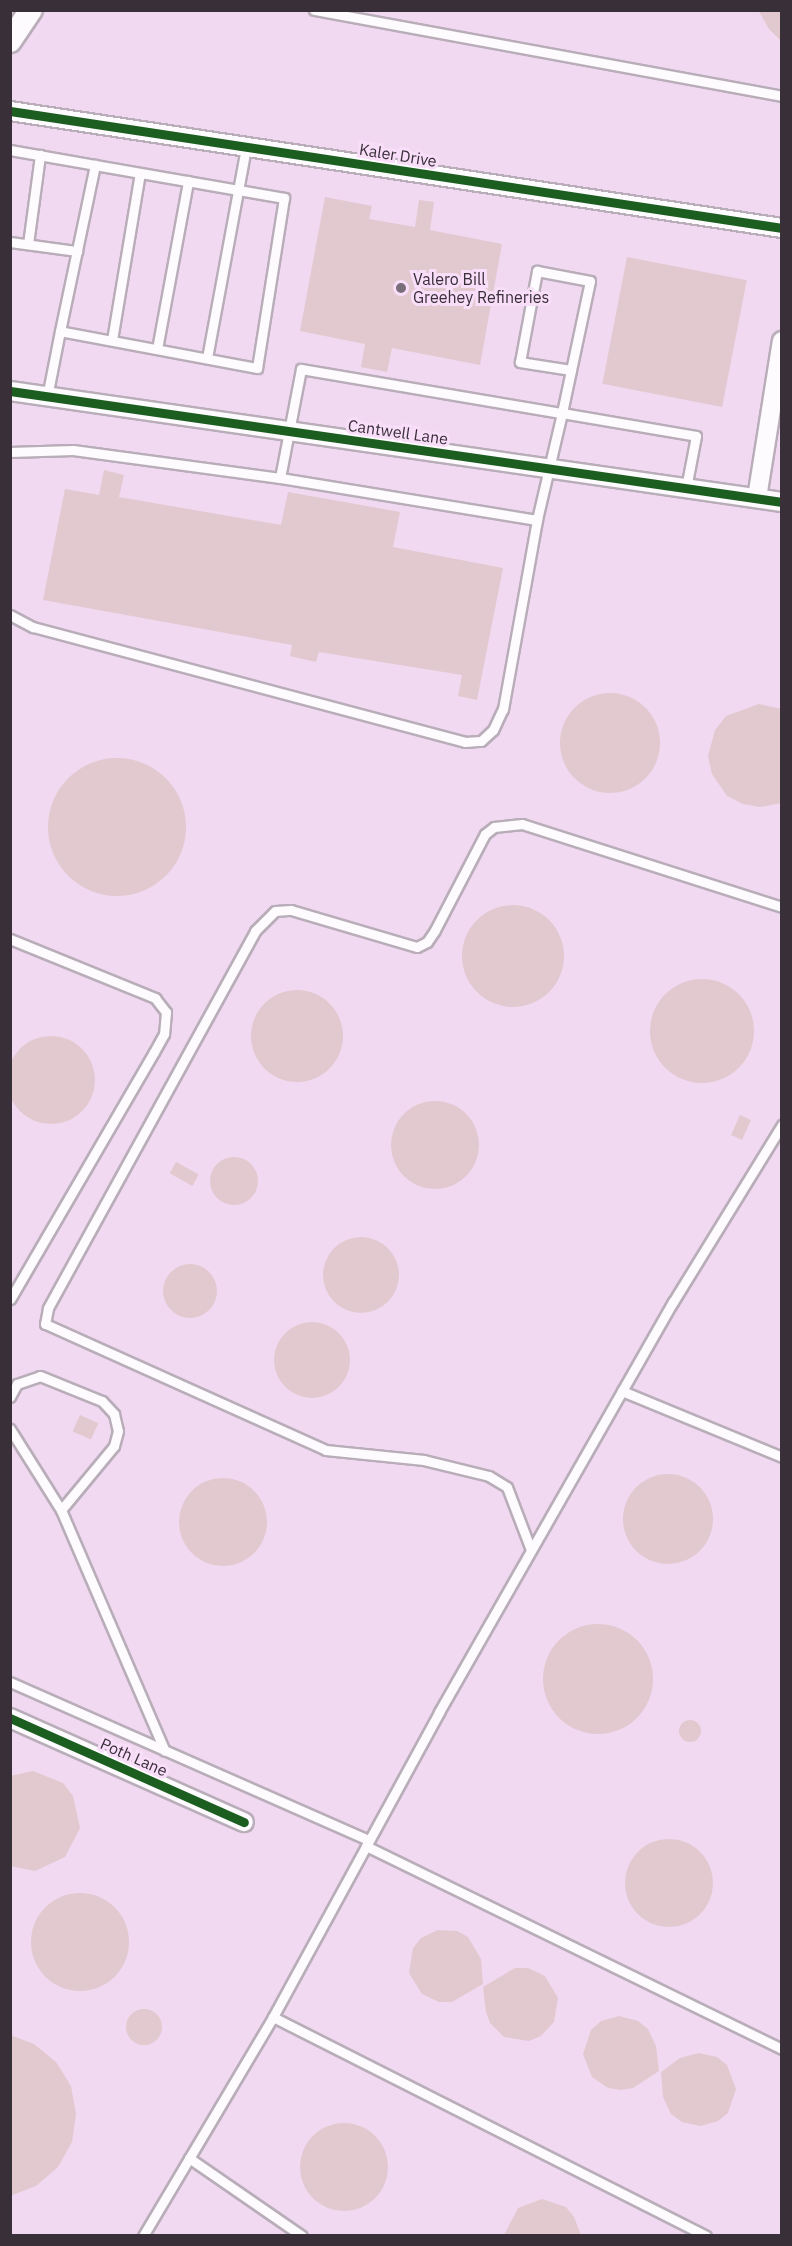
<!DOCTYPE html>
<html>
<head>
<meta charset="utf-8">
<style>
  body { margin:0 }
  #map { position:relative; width:792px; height:2246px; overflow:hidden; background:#f3e4f3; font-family:"IBM Plex Sans",sans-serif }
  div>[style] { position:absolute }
  .built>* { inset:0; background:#f1d9f1; transform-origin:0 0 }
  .building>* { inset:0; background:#e2c9cf; transform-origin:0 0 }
  .round { border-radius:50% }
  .roads { filter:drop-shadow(2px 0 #b8adb8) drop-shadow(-2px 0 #b8adb8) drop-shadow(0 2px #b8adb8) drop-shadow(0 -2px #b8adb8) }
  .service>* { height:9px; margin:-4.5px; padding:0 4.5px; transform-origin:4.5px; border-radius:4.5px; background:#fdfbfd }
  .minor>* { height:18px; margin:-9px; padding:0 9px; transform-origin:9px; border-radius:9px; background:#fdfbfd }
  .tertiary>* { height:22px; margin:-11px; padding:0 11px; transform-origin:11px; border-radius:11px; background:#fdfbfd }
  .cycleway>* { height:9px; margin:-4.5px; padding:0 4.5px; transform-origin:4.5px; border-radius:4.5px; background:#1b5e20 }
  .dots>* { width:16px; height:16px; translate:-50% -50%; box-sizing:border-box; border:3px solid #f9def9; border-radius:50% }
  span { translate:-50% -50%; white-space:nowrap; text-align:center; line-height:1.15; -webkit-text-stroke:6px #f9def9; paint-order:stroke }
  .street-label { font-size:16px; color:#392f39 }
  .poi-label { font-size:16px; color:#392f39 }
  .left { translate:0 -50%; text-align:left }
  .frame { position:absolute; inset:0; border:12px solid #392f39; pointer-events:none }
</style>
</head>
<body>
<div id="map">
  <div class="built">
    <div style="left:11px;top:11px;width:770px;height:2224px"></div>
  </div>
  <div class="building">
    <div style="clip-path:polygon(758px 10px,782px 10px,782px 42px,769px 29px)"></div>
    <div style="clip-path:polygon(325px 197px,372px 206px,369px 219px,415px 227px,419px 200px,434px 202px,430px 230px,502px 244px,480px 365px,392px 348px,387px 372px,361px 367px,365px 344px,300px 331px)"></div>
    <div style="left:627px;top:257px;width:122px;height:129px;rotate:11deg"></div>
    <div style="clip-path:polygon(104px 470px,124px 475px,119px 497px,281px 525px,288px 492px,400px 512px,393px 547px,503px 568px,477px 700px,458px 696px,462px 675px,319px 652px,316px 662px,290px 656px,292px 645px,43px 600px,65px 489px,99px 495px)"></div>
    <div class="round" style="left:560px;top:693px;width:100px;height:100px"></div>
    <div style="clip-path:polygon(759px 704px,782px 709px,782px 803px,760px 807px,743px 804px,727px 796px,712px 774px,708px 756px,715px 730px,726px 716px)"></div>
    <div class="round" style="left:48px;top:758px;width:138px;height:138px"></div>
    <div class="round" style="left:462px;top:905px;width:102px;height:102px"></div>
    <div class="round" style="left:650px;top:979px;width:104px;height:104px"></div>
    <div class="round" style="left:251px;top:990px;width:92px;height:92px"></div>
    <div class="round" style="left:7px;top:1036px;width:88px;height:88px"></div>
    <div class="round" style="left:391px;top:1101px;width:88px;height:88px"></div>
    <div style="left:740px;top:1115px;width:12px;height:22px;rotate:24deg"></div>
    <div class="round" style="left:210px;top:1157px;width:48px;height:48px"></div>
    <div style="left:176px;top:1162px;width:26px;height:13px;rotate:29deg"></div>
    <div class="round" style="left:323px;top:1237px;width:76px;height:76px"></div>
    <div class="round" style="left:163px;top:1264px;width:54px;height:54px"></div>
    <div class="round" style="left:274px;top:1322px;width:76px;height:76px"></div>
    <div style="left:80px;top:1415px;width:20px;height:18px;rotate:24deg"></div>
    <div class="round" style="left:623px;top:1474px;width:90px;height:90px"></div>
    <div class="round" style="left:179px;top:1478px;width:88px;height:88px"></div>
    <div class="round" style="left:543px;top:1624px;width:110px;height:110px"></div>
    <div class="round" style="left:679px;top:1720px;width:22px;height:22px"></div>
    <div style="clip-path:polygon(33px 1771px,63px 1783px,73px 1796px,80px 1828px,65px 1857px,35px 1871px,10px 1866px,10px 1776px)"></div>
    <div class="round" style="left:625px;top:1839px;width:88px;height:88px"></div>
    <div class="round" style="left:31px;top:1893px;width:98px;height:98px"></div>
    <div style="clip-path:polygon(438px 1930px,457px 1931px,468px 1937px,481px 1959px,483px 1984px,452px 2002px,439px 2002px,422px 1994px,409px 1973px,413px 1948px,421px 1938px)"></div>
    <div style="clip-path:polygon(515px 1968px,528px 1968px,545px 1976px,558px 1998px,554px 2022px,541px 2036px,529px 2041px,504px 2037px,490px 2023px,486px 2012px,483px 1987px)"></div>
    <div class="round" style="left:126px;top:2009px;width:36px;height:36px"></div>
    <div style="clip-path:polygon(619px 2016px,638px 2021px,648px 2029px,656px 2046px,659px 2071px,633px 2088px,621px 2090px,608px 2088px,592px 2077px,583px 2054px,591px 2030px,601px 2021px)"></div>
    <div style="clip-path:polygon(10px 2035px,34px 2044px,56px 2062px,71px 2086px,76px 2114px,72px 2142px,58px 2167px,36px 2186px,10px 2196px)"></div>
    <div style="clip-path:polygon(699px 2053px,717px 2057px,727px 2065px,736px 2089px,728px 2113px,718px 2121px,700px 2126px,682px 2122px,671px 2114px,663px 2097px,661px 2072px,680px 2058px)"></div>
    <div class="round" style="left:300px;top:2123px;width:88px;height:88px"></div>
    <div style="clip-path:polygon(542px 2199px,566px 2207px,574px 2217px,581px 2235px,504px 2235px,518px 2208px)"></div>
  </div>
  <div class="roads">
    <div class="service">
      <div style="left:314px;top:10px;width:476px;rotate:10.4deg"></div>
      <div style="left:10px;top:150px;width:86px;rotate:10deg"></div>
      <div style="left:10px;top:242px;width:68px;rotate:7.7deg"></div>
      <div style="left:28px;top:244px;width:90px;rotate:-82.3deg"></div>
      <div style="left:112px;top:340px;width:169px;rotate:-80.5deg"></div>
      <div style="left:157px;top:349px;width:171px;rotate:-79.5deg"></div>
      <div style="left:207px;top:358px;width:215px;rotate:-79.5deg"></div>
      <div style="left:301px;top:369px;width:265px;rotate:9.6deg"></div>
      <div style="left:562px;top:413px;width:110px;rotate:103.2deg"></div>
      <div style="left:537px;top:520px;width:260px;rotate:-170.7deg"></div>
      <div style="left:280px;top:478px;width:111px;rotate:-79.1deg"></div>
      <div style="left:571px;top:370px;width:52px;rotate:-171.1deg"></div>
      <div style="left:520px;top:362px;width:93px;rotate:-79.4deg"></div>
      <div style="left:537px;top:271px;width:54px;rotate:10.7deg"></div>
      <div style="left:590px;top:281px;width:135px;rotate:102deg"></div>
      <div style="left:562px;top:413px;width:136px;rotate:9.7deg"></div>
      <div style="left:696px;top:436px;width:53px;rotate:100.9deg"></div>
      <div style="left:47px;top:397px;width:67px;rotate:-78.9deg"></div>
      <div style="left:60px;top:331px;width:170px;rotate:-78.1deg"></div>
      <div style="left:95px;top:165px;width:192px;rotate:9.9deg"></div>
      <div style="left:284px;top:198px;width:172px;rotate:99deg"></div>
      <div style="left:257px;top:368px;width:200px;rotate:-169.4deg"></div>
      <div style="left:10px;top:452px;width:63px;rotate:-1.8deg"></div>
      <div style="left:73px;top:450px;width:209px;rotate:7.7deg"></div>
      <div style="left:10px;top:615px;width:26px;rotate:28deg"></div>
      <div style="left:33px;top:627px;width:447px;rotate:14.9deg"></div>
      <div style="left:465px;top:742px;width:16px;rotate:-4deg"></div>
      <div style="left:481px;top:741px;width:16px;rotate:-43deg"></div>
      <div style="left:493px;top:730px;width:23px;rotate:-65deg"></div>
      <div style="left:503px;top:709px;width:192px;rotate:-79.8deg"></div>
      <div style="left:10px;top:939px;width:157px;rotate:22.1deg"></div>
      <div style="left:155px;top:998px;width:18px;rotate:52deg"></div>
      <div style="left:166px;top:1012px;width:22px;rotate:95deg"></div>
      <div style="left:164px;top:1034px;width:21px;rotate:119deg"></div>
      <div style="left:154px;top:1052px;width:286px;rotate:120.2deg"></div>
      <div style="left:622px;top:1391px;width:173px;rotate:22.4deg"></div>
      <div style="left:10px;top:1397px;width:15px;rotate:-62deg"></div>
      <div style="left:17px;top:1384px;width:24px;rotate:-19deg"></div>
      <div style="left:40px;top:1376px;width:67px;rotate:22deg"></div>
      <div style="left:102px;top:1401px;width:18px;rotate:47deg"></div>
      <div style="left:114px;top:1414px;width:17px;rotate:77deg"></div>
      <div style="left:118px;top:1431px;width:16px;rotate:105deg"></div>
      <div style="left:114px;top:1446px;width:83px;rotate:129.6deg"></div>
      <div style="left:61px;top:1510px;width:262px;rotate:66.7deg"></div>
      <div style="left:10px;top:1429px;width:96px;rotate:57.8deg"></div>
      <div style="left:531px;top:1550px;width:67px;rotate:-110.9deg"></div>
      <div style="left:507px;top:1487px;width:21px;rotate:-149deg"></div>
      <div style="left:489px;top:1476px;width:67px;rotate:-166.2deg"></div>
      <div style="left:424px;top:1460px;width:99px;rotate:-174.2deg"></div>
      <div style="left:326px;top:1450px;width:308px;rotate:-155.8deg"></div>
      <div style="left:45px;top:1324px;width:16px;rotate:-79deg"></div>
      <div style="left:48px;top:1308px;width:430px;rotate:-61.2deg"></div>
      <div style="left:255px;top:931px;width:28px;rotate:-45deg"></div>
      <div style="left:275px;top:911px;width:16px;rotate:-4deg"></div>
      <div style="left:291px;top:910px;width:131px;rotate:16.4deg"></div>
      <div style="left:417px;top:947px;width:11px;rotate:-27deg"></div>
      <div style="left:427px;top:942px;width:14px;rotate:-56deg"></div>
      <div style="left:435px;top:930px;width:108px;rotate:-62.5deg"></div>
      <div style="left:485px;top:834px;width:11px;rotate:-38deg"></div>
      <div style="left:494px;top:827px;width:28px;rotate:-6deg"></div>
      <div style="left:522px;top:824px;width:273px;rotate:17.7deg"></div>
      <div style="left:10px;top:1682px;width:392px;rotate:23.8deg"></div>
      <div style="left:366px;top:1846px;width:463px;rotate:26deg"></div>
      <div style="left:273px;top:2017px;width:485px;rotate:26.8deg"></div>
      <div style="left:189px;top:2158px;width:137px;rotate:34.6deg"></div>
      <div style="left:143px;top:2236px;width:255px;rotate:-59.3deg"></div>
      <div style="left:273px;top:2017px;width:347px;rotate:-61.4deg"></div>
      <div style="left:439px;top:1712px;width:472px;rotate:-60.3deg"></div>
      <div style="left:673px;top:1302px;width:208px;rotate:-58.4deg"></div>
    </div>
    <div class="minor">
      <div style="left:10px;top:111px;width:781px;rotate:8.62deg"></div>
      <div style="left:10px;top:391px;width:780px;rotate:8.18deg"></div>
      <div style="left:757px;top:498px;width:159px;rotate:-81deg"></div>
      <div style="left:10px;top:1718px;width:256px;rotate:24deg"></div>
    </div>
    <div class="tertiary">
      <div style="left:10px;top:41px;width:37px;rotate:-56deg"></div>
    </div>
  </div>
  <div class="cycleway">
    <div style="left:10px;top:111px;width:781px;rotate:8.62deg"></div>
    <div style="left:10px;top:391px;width:780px;rotate:8.18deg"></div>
    <div style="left:10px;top:1718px;width:256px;rotate:24deg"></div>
  </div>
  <div class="dots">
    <div style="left:401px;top:288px;background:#7a6e7a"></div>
  </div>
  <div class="street-label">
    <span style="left:398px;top:155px;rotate:9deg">Kaler Drive</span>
    <span style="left:398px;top:432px;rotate:8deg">Cantwell Lane</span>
    <span style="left:134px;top:1757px;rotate:24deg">Poth Lane</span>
  </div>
  <div class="poi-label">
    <span class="left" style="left:413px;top:288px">Valero Bill<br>Greehey Refineries</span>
  </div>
  <div class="frame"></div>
</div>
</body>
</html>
